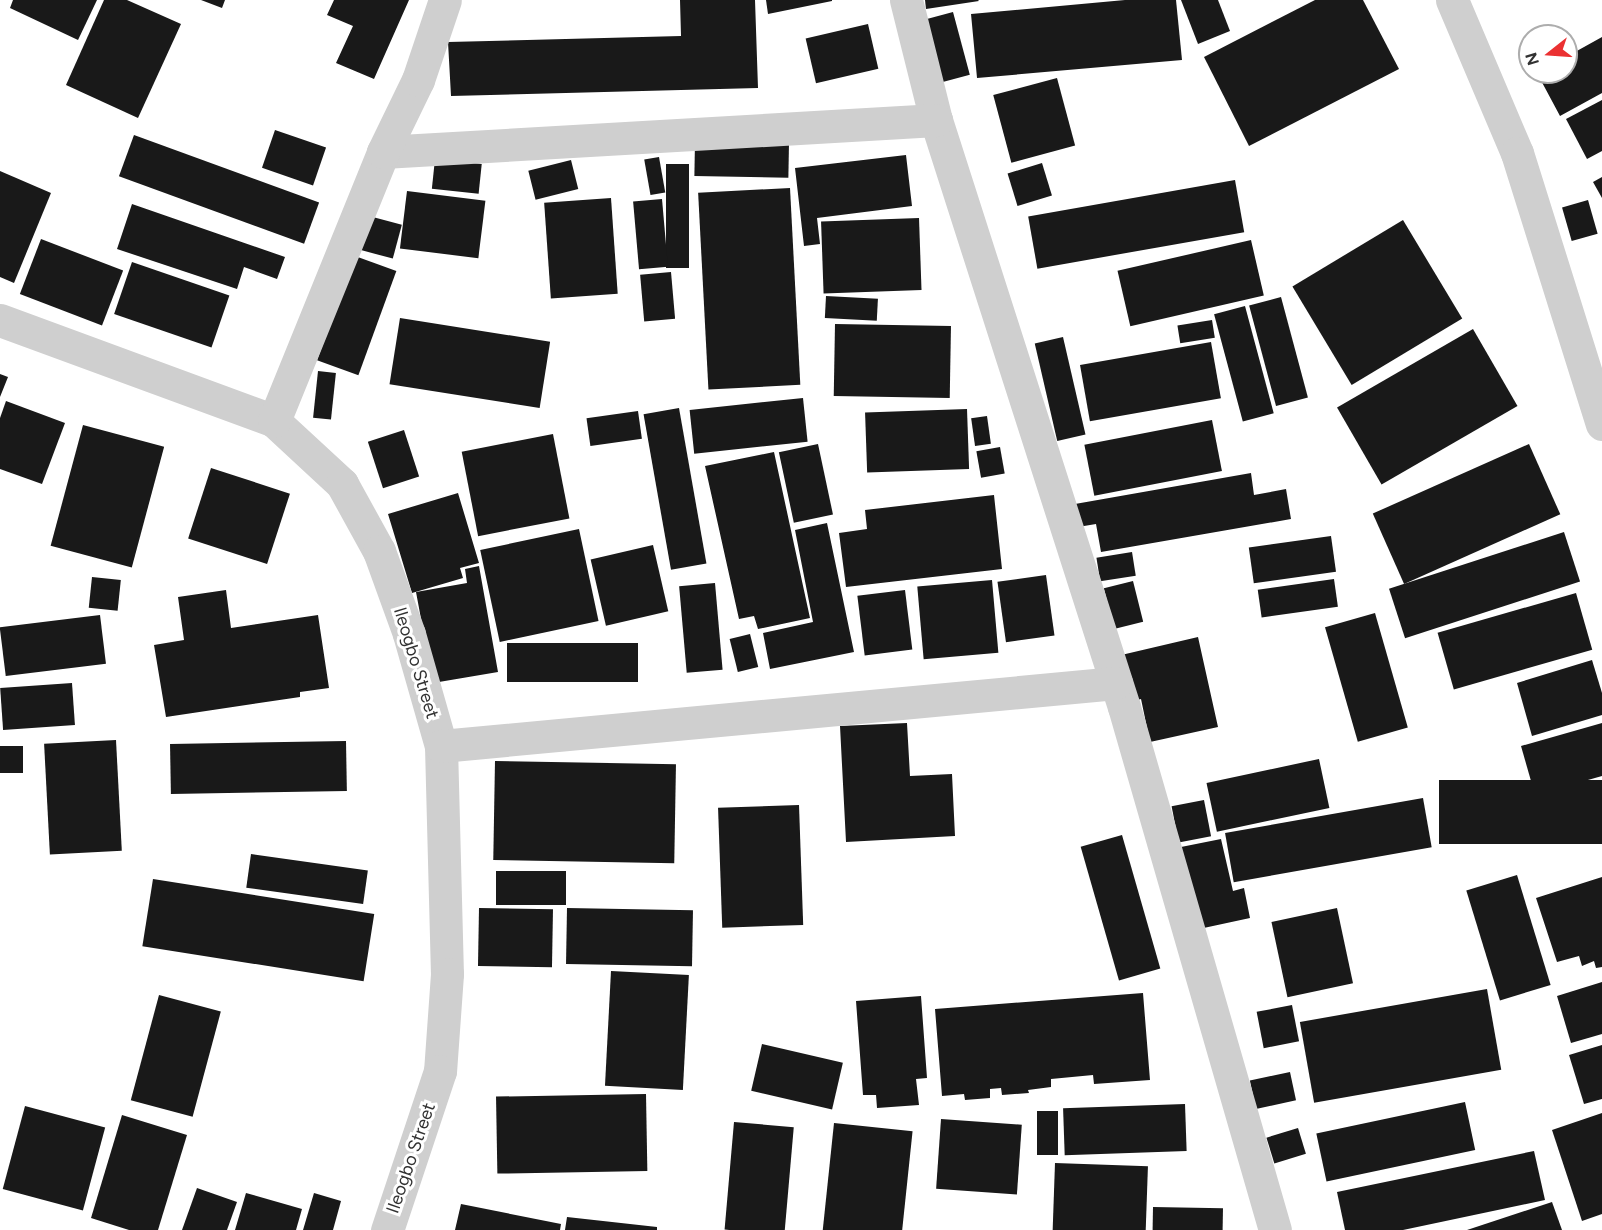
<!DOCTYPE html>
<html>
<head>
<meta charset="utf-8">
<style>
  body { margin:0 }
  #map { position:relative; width:1602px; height:1230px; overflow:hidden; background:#fff; font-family:Figtree,sans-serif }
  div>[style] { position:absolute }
  .building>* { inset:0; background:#191919; transform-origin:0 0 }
  .minor>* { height:33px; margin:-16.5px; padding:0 16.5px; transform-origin:16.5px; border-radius:16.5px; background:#cfcfcf }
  span { translate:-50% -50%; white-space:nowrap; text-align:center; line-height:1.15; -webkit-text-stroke:6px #fff; paint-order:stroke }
  .street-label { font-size:18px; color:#323232 }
  .north { position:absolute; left:1518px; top:24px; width:60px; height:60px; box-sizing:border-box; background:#fff; border:2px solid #adadad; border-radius:50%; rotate:253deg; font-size:16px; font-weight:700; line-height:24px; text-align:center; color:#323232 }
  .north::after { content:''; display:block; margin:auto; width:21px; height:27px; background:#eb3132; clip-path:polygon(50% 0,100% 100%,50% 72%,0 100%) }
</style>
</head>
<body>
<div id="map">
  <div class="building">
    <div style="clip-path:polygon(13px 0,97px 0,78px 40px,10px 8px)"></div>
    <div style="clip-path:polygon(104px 0,127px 0,181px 24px,138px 118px,66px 85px)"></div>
    <div style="clip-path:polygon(201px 0,225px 0,222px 8px)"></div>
    <div style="clip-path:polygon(334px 0,409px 0,374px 79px,336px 63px,353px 26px,327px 15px)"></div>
    <div style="clip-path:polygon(680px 0,755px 0,758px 88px,451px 96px,448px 42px,681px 36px)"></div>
    <div style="clip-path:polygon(766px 0,832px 0,832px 1px,768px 14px)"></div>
    <div style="clip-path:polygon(925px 0,978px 0,979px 1px,926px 9px)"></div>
    <div style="clip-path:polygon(1125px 0,1176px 0,1182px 60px,977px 78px,971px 14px)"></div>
    <div style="clip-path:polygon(1181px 0,1218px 0,1230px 31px,1198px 44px)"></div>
    <div style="clip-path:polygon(1315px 0,1363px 0,1399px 69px,1249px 146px,1204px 57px)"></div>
    <div style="left:953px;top:12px;width:65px;height:28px;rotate:75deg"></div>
    <div style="left:868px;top:24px;width:46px;height:64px;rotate:77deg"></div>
    <div style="clip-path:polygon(1602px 37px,1602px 93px,1560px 116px,1537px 73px,1566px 72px,1566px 57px)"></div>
    <div style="left:1057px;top:78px;width:70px;height:66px;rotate:75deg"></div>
    <div style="clip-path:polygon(1602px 100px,1602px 151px,1587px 159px,1566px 119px)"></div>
    <div style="left:275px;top:130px;width:54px;height:40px;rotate:19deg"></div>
    <div style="left:134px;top:135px;width:197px;height:44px;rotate:20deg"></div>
    <div style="left:695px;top:141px;width:94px;height:35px;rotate:1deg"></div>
    <div style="clip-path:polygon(906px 155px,912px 206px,817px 218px,820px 244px,804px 246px,795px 168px)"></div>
    <div style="left:659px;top:157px;width:36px;height:15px;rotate:80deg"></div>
    <div style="left:435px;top:159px;width:47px;height:30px;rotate:6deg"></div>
    <div style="left:571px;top:160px;width:30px;height:44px;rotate:76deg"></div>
    <div style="left:1042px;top:163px;width:34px;height:36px;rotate:73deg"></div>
    <div style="left:666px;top:164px;width:23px;height:104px"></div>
    <div style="clip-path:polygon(0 171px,51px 193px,14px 283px,0 277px)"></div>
    <div style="clip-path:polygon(1602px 177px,1602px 198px,1593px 182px)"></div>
    <div style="left:1235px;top:180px;width:53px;height:210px;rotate:80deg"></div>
    <div style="left:790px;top:188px;width:197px;height:92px;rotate:87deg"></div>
    <div style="left:407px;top:191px;width:79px;height:58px;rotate:7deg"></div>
    <div style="left:611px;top:198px;width:96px;height:67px;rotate:86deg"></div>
    <div style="left:662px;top:199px;width:68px;height:29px;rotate:85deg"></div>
    <div style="left:1588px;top:200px;width:35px;height:27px;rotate:74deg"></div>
    <div style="clip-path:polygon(132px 204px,285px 257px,277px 279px,244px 267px,237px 289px,117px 249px)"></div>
    <div style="left:369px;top:216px;width:34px;height:35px;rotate:15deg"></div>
    <div style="left:919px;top:218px;width:72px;height:98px;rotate:88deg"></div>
    <div style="left:1403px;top:220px;width:115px;height:129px;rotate:59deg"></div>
    <div style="left:41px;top:239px;width:88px;height:59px;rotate:21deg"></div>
    <div style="left:1251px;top:240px;width:57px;height:137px;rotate:77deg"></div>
    <div style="left:355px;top:256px;width:44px;height:111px;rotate:20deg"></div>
    <div style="left:132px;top:262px;width:103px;height:55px;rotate:19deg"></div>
    <div style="left:671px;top:272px;width:47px;height:31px;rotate:85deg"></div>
    <div style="left:826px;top:296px;width:52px;height:22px;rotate:3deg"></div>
    <div style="left:1281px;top:297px;width:104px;height:33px;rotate:75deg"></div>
    <div style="left:1245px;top:306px;width:111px;height:32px;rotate:75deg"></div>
    <div style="left:400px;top:318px;width:152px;height:67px;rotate:9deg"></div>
    <div style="left:1212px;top:320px;width:18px;height:35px;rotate:81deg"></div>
    <div style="left:835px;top:324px;width:116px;height:72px;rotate:1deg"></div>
    <div style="left:1473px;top:329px;width:89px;height:157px;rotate:60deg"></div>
    <div style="left:1063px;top:337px;width:100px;height:29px;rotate:77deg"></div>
    <div style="left:1211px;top:342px;width:57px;height:133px;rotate:80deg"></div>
    <div style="left:318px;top:371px;width:18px;height:47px;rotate:6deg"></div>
    <div style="clip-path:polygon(0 374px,8px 377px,0 397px)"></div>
    <div style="left:803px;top:398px;width:44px;height:114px;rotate:84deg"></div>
    <div style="clip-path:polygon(6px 401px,65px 423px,42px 484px,0 469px,0 418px)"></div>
    <div style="left:679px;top:408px;width:158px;height:36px;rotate:80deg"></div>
    <div style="left:967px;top:409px;width:60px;height:102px;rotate:88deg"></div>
    <div style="left:638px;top:411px;width:28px;height:52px;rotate:82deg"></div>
    <div style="left:987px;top:416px;width:28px;height:16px;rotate:82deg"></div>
    <div style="left:1212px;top:420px;width:52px;height:130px;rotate:79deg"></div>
    <div style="left:83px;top:425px;width:84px;height:125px;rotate:15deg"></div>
    <div style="left:404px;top:430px;width:49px;height:38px;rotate:72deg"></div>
    <div style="left:553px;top:434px;width:86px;height:93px;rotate:79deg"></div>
    <div style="left:818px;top:444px;width:72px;height:40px;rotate:78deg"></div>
    <div style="left:1529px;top:444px;width:77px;height:171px;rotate:66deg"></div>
    <div style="left:1000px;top:447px;width:27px;height:24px;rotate:80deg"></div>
    <div style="clip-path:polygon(774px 452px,810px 618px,758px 629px,754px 616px,739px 619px,705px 466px)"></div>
    <div style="left:211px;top:468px;width:83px;height:74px;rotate:18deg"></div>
    <div style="clip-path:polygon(1251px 473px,1254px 495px,1286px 489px,1291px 519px,1101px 552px,1096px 524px,1078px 527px,1075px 504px)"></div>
    <div style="clip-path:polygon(458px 493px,479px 563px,460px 568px,463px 578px,412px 593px,388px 514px)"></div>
    <div style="clip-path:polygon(994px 495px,1002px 569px,846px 587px,839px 533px,867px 529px,865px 510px)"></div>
    <div style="clip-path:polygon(827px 523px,854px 652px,770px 669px,763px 633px,813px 622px,795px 530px)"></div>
    <div style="left:579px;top:529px;width:94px;height:101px;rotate:78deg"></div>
    <div style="left:1564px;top:532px;width:52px;height:184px;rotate:72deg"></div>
    <div style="left:1331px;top:536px;width:36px;height:83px;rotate:82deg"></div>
    <div style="left:653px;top:545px;width:68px;height:64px;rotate:77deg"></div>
    <div style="left:1132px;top:552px;width:24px;height:36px;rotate:81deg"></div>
    <div style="clip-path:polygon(479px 566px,498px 672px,433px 683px,416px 592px,467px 583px,465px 569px)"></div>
    <div style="left:1046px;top:575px;width:61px;height:49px;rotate:82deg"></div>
    <div style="left:92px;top:577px;width:29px;height:31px;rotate:6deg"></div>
    <div style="left:1334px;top:579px;width:28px;height:77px;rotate:82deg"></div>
    <div style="left:992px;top:580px;width:73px;height:75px;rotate:85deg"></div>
    <div style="left:1133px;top:581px;width:42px;height:30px;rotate:76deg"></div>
    <div style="left:715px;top:583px;width:87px;height:36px;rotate:85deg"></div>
    <div style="clip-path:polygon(226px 590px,231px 628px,318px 615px,329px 688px,300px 692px,300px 697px,166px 717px,154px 645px,184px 640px,178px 597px)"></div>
    <div style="left:905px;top:590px;width:60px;height:48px;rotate:83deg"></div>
    <div style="left:1576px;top:593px;width:59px;height:144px;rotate:74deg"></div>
    <div style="left:1375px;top:613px;width:119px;height:52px;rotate:74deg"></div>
    <div style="left:100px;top:615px;width:49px;height:101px;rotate:83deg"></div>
    <div style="left:750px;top:634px;width:34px;height:21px;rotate:76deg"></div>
    <div style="clip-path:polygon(1198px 637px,1218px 727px,1150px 742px,1141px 699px,1127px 703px,1117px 656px)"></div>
    <div style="left:507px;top:643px;width:131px;height:39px"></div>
    <div style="clip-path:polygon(1592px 660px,1602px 693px,1602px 715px,1532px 736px,1517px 683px)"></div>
    <div style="left:72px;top:683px;width:42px;height:72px;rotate:86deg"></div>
    <div style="clip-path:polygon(907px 723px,910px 776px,952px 774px,955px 836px,846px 842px,840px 726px)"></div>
    <div style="clip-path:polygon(1602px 723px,1602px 776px,1535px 795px,1521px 746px)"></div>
    <div style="left:116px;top:740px;width:111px;height:72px;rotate:87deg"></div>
    <div style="left:346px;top:741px;width:50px;height:176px;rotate:89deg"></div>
    <div style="left:0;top:746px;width:23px;height:27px"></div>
    <div style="left:1319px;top:759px;width:50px;height:115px;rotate:78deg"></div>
    <div style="left:495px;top:761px;width:181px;height:99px;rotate:1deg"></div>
    <div style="left:1602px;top:780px;width:64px;height:163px;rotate:90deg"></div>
    <div style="left:1423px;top:798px;width:50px;height:201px;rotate:80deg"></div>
    <div style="left:1204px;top:800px;width:37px;height:33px;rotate:79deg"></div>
    <div style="left:799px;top:805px;width:120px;height:81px;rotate:88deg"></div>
    <div style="left:1122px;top:835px;width:139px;height:43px;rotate:74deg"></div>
    <div style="clip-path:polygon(1221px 839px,1233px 891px,1244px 888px,1250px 918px,1199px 929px,1181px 847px)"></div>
    <div style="left:251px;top:854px;width:118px;height:34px;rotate:8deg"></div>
    <div style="left:496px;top:871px;width:70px;height:34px"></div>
    <div style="left:1517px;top:875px;width:115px;height:53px;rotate:73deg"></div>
    <div style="clip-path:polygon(1602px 877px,1602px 967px,1596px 968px,1594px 961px,1582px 966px,1579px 956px,1557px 962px,1536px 898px)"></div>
    <div style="left:153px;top:879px;width:224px;height:68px;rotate:9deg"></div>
    <div style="left:479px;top:908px;width:74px;height:58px;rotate:1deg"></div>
    <div style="left:567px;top:908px;width:126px;height:56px;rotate:1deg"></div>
    <div style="left:1337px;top:908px;width:77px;height:67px;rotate:78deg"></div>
    <div style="left:611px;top:971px;width:78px;height:115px;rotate:3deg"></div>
    <div style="clip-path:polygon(1602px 982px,1602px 1034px,1571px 1043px,1557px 996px)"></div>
    <div style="left:1487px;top:989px;width:82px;height:190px;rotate:80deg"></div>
    <div style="clip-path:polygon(1143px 993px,1150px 1080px,1094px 1084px,1093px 1075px,1051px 1079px,1051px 1087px,1028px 1090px,1029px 1093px,1002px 1095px,1001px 1088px,990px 1089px,990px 1098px,965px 1100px,964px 1094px,942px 1096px,935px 1009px)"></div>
    <div style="left:159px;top:995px;width:64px;height:109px;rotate:15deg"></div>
    <div style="clip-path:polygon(921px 996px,927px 1078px,916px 1079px,919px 1105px,877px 1108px,876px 1095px,863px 1095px,856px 1001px)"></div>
    <div style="left:1292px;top:1005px;width:37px;height:36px;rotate:79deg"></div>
    <div style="left:762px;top:1044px;width:83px;height:48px;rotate:13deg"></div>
    <div style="clip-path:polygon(1602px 1045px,1602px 1099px,1584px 1104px,1569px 1055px)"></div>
    <div style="left:1290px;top:1072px;width:29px;height:41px;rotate:78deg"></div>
    <div style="left:646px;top:1094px;width:77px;height:150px;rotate:89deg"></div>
    <div style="left:1465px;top:1102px;width:49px;height:152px;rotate:78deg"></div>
    <div style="left:1185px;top:1104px;width:47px;height:122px;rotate:88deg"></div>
    <div style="left:25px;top:1106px;width:83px;height:86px;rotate:15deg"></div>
    <div style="left:1037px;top:1111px;width:21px;height:44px"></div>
    <div style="clip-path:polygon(1602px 1113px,1602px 1214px,1582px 1221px,1552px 1130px)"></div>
    <div style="clip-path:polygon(122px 1115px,187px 1135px,158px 1230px,129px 1230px,91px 1218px)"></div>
    <div style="left:941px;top:1119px;width:81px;height:70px;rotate:4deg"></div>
    <div style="left:734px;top:1122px;width:60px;height:108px;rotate:5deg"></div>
    <div style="left:834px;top:1123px;width:79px;height:108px;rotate:6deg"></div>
    <div style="left:1298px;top:1128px;width:27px;height:33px;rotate:73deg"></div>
    <div style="clip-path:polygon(1534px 1151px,1545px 1200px,1403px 1230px,1345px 1230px,1337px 1192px)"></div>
    <div style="left:1055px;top:1163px;width:93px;height:67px;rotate:2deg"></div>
    <div style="clip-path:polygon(197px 1188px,237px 1202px,227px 1230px,182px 1230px)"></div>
    <div style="clip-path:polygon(246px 1193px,302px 1209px,296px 1230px,235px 1230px)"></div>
    <div style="clip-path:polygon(314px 1193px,341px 1201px,333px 1230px,303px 1230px)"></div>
    <div style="clip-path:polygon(1552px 1202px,1562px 1230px,1467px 1230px)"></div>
    <div style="clip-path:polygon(461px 1204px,561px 1224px,560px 1230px,455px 1230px)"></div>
    <div style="left:1153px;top:1207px;width:70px;height:23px;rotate:1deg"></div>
    <div style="clip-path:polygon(567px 1217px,657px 1227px,657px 1230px,565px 1230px)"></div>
  </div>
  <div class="minor">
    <div style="left:906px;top:0;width:124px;rotate:76deg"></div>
    <div style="left:936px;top:120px;width:616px;rotate:72.24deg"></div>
    <div style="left:1124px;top:707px;width:544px;rotate:73.9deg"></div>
    <div style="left:1452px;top:0;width:166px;rotate:67deg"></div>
    <div style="left:1517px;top:153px;width:284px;rotate:72.6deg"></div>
    <div style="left:383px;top:152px;width:554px;rotate:-3.31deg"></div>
    <div style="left:0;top:320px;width:292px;rotate:20.2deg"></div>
    <div style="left:274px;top:421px;width:93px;rotate:42.8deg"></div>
    <div style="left:342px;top:484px;width:77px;rotate:61.1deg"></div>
    <div style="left:379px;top:551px;width:88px;rotate:70.1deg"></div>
    <div style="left:409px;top:634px;width:116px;rotate:74.1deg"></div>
    <div style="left:441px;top:746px;width:228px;rotate:88.5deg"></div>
    <div style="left:447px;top:974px;width:97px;rotate:94.1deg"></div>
    <div style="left:440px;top:1071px;width:168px;rotate:108.4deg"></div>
    <div style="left:274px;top:421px;width:290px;rotate:-67.9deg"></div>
    <div style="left:383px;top:152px;width:80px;rotate:-64.1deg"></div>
    <div style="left:418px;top:80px;width:84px;rotate:-71.4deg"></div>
    <div style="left:441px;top:746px;width:678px;rotate:-5.33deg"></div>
  </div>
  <div class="street-label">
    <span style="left:416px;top:663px;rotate:73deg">Ileogbo Street</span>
    <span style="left:411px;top:1158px;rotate:-71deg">Ileogbo Street</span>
  </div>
  <div class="north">N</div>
</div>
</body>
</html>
